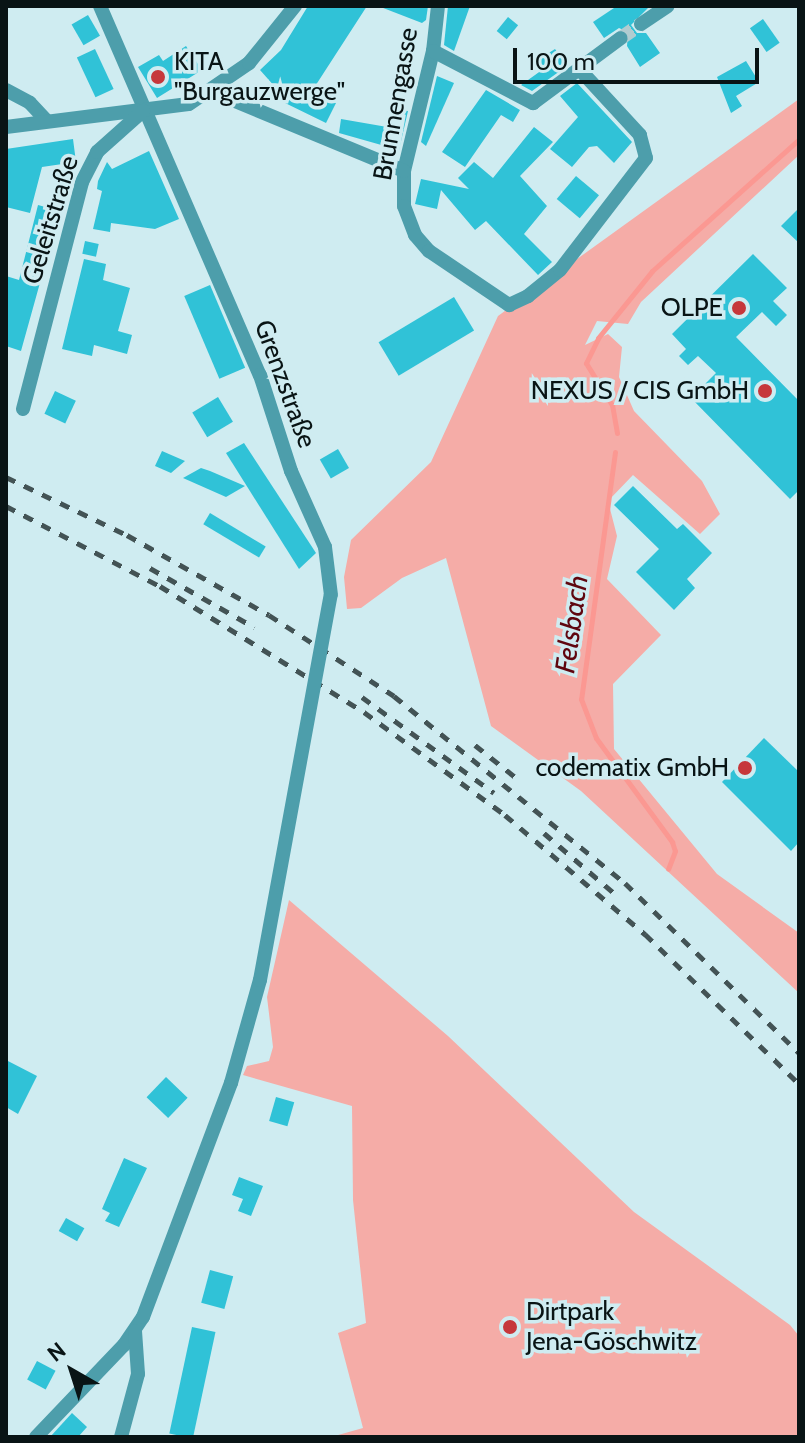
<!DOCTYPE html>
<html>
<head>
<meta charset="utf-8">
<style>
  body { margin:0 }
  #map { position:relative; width:805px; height:1443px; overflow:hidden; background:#cfecf1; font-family:Cabin,sans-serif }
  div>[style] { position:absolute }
  .green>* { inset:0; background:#f5aca7 }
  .stream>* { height:5px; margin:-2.5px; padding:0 2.5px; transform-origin:2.5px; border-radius:2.5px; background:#fb9892 }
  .building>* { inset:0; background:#30c2d7; transform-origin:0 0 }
  .minor-tunnel>* { height:14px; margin-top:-7px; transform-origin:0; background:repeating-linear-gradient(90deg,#b1ccd0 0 14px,transparent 0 21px) }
  .minor>* { height:14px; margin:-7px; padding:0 7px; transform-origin:7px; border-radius:7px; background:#4d9eab }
  .rail>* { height:5px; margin-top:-2.5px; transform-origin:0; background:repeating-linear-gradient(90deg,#435355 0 10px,transparent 0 20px) }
  .minor-bridge>* { height:14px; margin:-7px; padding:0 7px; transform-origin:7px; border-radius:7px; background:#4d9eab }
  .dots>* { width:22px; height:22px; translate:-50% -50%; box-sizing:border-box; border:4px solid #cfecf1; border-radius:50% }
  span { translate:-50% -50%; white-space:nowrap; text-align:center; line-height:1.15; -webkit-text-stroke:7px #cfecf1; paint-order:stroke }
  .poi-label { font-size:26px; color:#091415 }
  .left { translate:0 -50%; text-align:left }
  .right { translate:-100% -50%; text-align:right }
  .street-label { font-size:26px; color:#091415 }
  .water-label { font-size:28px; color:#5f060f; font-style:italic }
  .frame { position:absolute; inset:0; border:8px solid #091415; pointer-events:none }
  .north { position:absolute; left:32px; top:1331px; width:80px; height:80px; -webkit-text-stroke:6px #cfecf1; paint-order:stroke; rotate:321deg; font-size:22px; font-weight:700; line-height:32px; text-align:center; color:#091415 }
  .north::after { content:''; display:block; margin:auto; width:28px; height:36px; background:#091415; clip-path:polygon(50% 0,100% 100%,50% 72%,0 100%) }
  .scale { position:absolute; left:513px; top:48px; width:246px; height:36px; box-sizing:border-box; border:4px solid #091415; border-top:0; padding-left:10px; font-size:24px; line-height:28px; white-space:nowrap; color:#091415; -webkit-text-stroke:6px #cfecf1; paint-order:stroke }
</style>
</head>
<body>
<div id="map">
  <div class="green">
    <div style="clip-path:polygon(799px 99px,799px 155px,641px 302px,628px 324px,597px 321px,585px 345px,608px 334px,622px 347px,619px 377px,634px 411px,702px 481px,720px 514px,700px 534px,633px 475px,608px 501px,617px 536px,607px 579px,661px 635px,613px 684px,614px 749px,717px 874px,799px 933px,799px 993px,581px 791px,491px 726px,446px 558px,402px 578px,361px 608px,347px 609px,344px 577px,351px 540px,431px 462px,498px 316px)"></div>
    <div style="clip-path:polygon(289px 900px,448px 1036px,634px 1212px,790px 1325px,799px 1336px,799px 1437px,331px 1437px,363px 1428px,338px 1333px,366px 1323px,353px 1200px,352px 1106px,243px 1075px,247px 1066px,269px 1061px,273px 1047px,267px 997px)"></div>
  </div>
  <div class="stream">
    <div style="left:617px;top:433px;width:28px;rotate:-100deg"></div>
    <div style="left:612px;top:405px;width:49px;rotate:-121.8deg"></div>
    <div style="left:586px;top:363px;width:28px;rotate:-64deg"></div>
    <div style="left:598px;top:338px;width:86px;rotate:-51.1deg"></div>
    <div style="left:652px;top:271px;width:198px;rotate:-41.9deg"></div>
    <div style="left:615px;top:452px;width:249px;rotate:97.8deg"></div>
    <div style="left:581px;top:699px;width:42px;rotate:69deg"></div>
    <div style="left:596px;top:738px;width:129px;rotate:53.8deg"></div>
    <div style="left:672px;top:842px;width:9px;rotate:72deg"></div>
    <div style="left:675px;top:851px;width:19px;rotate:111deg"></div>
  </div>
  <div class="building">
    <div style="clip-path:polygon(308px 6px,367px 6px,312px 91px,336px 103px,326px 123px,281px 101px,284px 97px,260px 70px,281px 50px)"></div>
    <div style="clip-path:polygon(378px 6px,428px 6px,426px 20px,422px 23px)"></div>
    <div style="clip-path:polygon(448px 6px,470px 6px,454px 51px,444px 45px)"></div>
    <div style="clip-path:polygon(617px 6px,650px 6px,631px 25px,637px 33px,646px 33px,660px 53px,640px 67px,627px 46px,628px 32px,619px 28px,604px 38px,593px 22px)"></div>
    <div style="left:88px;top:15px;width:24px;height:19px;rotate:60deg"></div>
    <div style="left:508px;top:17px;width:13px;height:18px;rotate:39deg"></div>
    <div style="left:763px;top:19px;width:29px;height:16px;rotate:55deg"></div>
    <div style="clip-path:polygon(186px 46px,202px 70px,157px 98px,138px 67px,159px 55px,163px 61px)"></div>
    <div style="left:95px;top:49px;width:44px;height:20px;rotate:65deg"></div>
    <div style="clip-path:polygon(555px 49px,567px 66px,532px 91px,521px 85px,542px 70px,536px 61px)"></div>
    <div style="clip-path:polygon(746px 61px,759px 82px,736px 96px,742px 106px,731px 113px,717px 77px)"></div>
    <div style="clip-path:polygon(437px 76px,454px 83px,426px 146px,421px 142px)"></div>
    <div style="clip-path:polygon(577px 83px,632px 142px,614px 163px,597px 146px,589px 147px,572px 167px,550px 149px,578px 117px,560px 96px)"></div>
    <div style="clip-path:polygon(486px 90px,520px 110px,513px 122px,501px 115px,465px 167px,442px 152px)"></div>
    <div style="clip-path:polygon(387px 108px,408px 111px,399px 150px,339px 133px,341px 119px,393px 128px,396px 116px)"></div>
    <div style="clip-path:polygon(534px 127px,553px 142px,520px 176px,547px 206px,524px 234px,552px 262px,538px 275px,486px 221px,475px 230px,441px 190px,437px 209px,415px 204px,421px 179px,469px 189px,458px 178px,474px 162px,493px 178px)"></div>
    <div style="clip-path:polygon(73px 139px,76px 162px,42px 167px,30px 213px,6px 207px,6px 149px)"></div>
    <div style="clip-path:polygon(149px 151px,179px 219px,155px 229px,111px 223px,110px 232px,93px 229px,102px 191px,97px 189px,98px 181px,107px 162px,112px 169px)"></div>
    <div style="left:576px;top:176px;width:30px;height:30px;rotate:40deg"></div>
    <div style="clip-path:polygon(38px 205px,60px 211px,21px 351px,6px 346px,6px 276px,19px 280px)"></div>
    <div style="clip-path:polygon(799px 208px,799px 243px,781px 226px)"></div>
    <div style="left:85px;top:241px;width:14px;height:13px;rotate:12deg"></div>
    <div style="clip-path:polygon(753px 254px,787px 288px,773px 301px,787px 315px,776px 326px,762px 312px,736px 337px,799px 401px,799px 490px,790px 499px,691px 398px,716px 373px,698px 356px,688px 365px,679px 356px,686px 349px,672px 334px)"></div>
    <div style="clip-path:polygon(84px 259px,106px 264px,103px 280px,130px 288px,118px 331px,132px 335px,127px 354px,94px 345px,92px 356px,62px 349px)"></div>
    <div style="left:210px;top:285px;width:90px;height:28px;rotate:67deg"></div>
    <div style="left:454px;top:297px;width:39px;height:88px;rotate:59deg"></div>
    <div style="left:55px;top:391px;width:23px;height:25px;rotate:25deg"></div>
    <div style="left:218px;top:397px;width:29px;height:30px;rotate:59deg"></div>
    <div style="clip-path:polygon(244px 443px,316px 553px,299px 569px,226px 453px)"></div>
    <div style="left:338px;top:449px;width:22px;height:21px;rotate:60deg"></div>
    <div style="clip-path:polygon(162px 451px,185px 461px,171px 473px,155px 466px)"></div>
    <div style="clip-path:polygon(201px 468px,210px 471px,245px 486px,226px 497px,183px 478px)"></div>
    <div style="clip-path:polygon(633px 486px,677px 529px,683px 524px,712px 553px,687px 579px,695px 588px,674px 610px,636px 572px,659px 549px,614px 505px)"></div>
    <div style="left:210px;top:513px;width:65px;height:13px;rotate:31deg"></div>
    <div style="clip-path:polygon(764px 738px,799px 772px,799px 842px,791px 851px,722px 782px)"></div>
    <div style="clip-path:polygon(6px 1060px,37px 1076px,18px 1114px,6px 1107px)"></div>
    <div style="left:166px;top:1077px;width:30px;height:28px;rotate:44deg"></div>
    <div style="left:276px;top:1097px;width:19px;height:25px;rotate:16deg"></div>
    <div style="clip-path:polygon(124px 1158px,147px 1168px,119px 1227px,105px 1221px,110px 1213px,102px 1209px)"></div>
    <div style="clip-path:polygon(239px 1177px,263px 1186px,251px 1216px,238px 1211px,243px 1199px,232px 1195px)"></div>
    <div style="left:66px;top:1218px;width:21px;height:15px;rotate:29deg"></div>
    <div style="left:210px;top:1270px;width:24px;height:34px;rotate:15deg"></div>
    <div style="left:192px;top:1327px;width:24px;height:109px;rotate:12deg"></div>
    <div style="left:37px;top:1361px;width:21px;height:21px;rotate:28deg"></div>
    <div style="clip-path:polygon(72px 1413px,87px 1427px,78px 1437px,50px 1437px)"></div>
  </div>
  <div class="minor-tunnel">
    <div style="left:621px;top:38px;width:24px;rotate:-35deg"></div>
  </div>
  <div class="minor">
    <div style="left:100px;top:6px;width:402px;rotate:66.6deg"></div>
    <div style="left:260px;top:375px;width:101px;rotate:72.1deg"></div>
    <div style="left:291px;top:471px;width:83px;rotate:65.9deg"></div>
    <div style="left:325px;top:547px;width:48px;rotate:82.9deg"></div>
    <div style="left:438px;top:6px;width:45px;rotate:96.3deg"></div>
    <div style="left:433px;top:51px;width:123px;rotate:103.6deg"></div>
    <div style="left:404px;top:171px;width:35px;rotate:90deg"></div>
    <div style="left:404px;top:206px;width:31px;rotate:69deg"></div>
    <div style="left:415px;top:235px;width:21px;rotate:49deg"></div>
    <div style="left:429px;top:251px;width:97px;rotate:34deg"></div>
    <div style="left:509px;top:305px;width:21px;rotate:-25deg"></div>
    <div style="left:528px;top:296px;width:41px;rotate:-39.1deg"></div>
    <div style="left:560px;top:270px;width:141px;rotate:-52.5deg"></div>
    <div style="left:646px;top:158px;width:24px;rotate:-105deg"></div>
    <div style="left:640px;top:135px;width:90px;rotate:-132.7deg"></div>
    <div style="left:641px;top:24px;width:32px;rotate:-34deg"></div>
    <div style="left:433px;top:51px;width:113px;rotate:27.5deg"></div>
    <div style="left:533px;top:103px;width:109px;rotate:-36.5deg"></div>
    <div style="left:6px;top:90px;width:27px;rotate:28deg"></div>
    <div style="left:30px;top:103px;width:23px;rotate:47deg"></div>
    <div style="left:211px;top:91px;width:209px;rotate:22.5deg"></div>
    <div style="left:6px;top:127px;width:184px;rotate:-7.2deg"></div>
    <div style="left:189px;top:104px;width:73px;rotate:-34.3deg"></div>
    <div style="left:249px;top:63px;width:73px;rotate:-51.1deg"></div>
    <div style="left:23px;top:409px;width:235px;rotate:-75.4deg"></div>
    <div style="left:82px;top:182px;width:34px;rotate:-63deg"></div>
    <div style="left:97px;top:152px;width:62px;rotate:-41.7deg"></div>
    <div style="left:36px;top:1437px;width:127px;rotate:-46.3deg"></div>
    <div style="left:124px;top:1345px;width:34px;rotate:-56deg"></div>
    <div style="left:143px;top:1317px;width:250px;rotate:-69.4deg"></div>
    <div style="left:231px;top:1083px;width:107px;rotate:-74.3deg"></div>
    <div style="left:121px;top:1437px;width:65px;rotate:-74.9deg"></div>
    <div style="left:138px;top:1374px;width:43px;rotate:-94deg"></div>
  </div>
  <div class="rail">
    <div style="left:6px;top:477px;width:134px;rotate:25.6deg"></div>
    <div style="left:127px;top:535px;width:163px;rotate:29.4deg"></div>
    <div style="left:269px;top:615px;width:149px;rotate:32.9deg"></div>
    <div style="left:394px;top:696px;width:297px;rotate:39deg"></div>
    <div style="left:625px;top:883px;width:243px;rotate:44.3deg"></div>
    <div style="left:6px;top:506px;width:174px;rotate:27.5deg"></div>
    <div style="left:160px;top:586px;width:240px;rotate:31.7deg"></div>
    <div style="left:364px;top:712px;width:175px;rotate:36.1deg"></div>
    <div style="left:505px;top:815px;width:184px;rotate:40.4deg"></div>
    <div style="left:645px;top:934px;width:215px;rotate:44.2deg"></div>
    <div style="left:150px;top:568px;width:120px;rotate:29.6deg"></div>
    <div style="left:362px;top:697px;width:163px;rotate:36deg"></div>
    <div style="left:475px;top:745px;width:56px;rotate:38.5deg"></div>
    <div style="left:544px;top:833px;width:92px;rotate:40.6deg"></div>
  </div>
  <div class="minor-bridge">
    <div style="left:260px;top:980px;width:391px;rotate:-79.6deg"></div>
  </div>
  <div class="dots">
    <div style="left:158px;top:77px;background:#c6373b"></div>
    <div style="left:739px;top:308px;background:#c6373b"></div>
    <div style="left:765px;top:391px;background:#c6373b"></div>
    <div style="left:745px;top:768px;background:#c6373b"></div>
    <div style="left:510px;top:1327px;background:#c6373b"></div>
  </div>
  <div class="poi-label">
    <span class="left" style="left:174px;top:77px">KITA<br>"Burgauzwerge"</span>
    <span class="right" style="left:723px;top:308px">OLPE</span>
    <span class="right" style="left:749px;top:391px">NEXUS / CIS GmbH</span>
    <span class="right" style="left:729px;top:768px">codematix GmbH</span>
    <span class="left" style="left:526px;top:1327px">Dirtpark<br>Jena-Göschwitz</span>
  </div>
  <div class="street-label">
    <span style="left:396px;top:104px;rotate:-80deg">Brunnengasse</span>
    <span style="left:51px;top:220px;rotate:-73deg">Geleitstraße</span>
    <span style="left:285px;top:384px;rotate:70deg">Grenzstraße</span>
  </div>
  <div class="water-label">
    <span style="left:571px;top:624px;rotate:-82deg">Felsbach</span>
  </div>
  <div class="frame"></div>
  <div class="north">N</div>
  <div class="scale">100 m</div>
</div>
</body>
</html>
